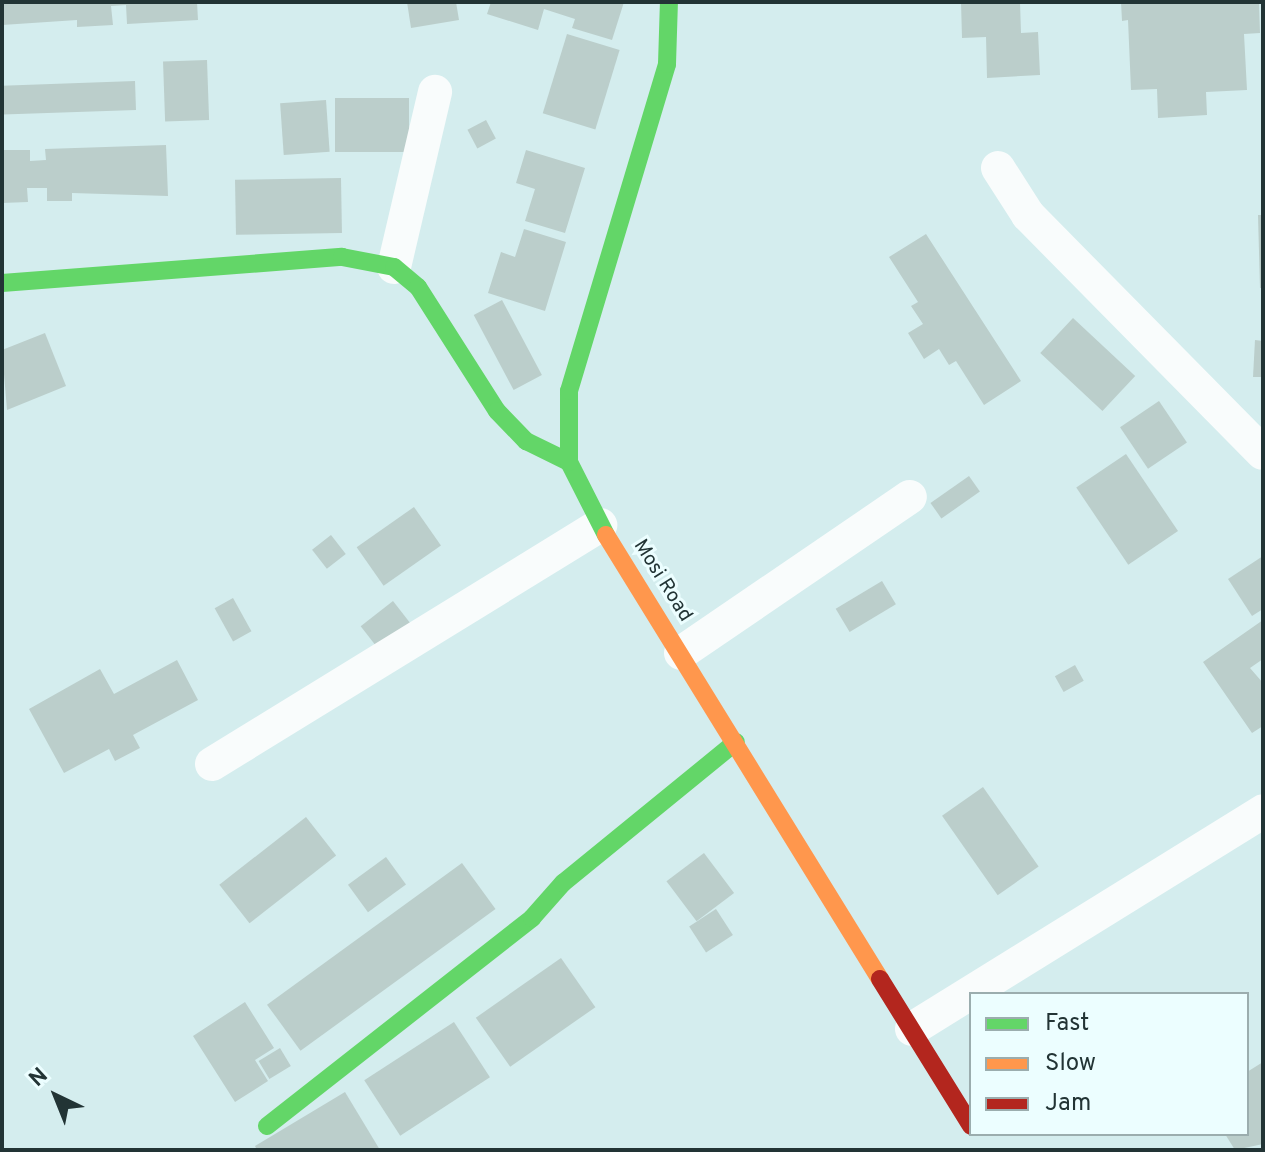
<!DOCTYPE html>
<html>
<head>
<meta charset="utf-8">
<style>
  body { margin:0 }
  #map { position:relative; width:1265px; height:1152px; overflow:hidden; background:#d4edee; font-family:Overpass,sans-serif }
  div>[style] { position:absolute }
  .building>* { inset:0; background:#bbcecb; transform-origin:0 0 }
  .street>* { height:34px; margin:-17px; padding:0 17px; transform-origin:17px; border-radius:17px; background:#f9fcfc }
  .fast>* { height:18px; margin:-9px; padding:0 9px; transform-origin:9px; border-radius:9px; background:#63d668 }
  .slow>* { height:18px; margin:-9px; padding:0 9px; transform-origin:9px; border-radius:9px; background:#ff974d }
  .jam>* { height:18px; margin:-9px; padding:0 9px; transform-origin:9px; border-radius:9px; background:#b3261e }
  span { translate:-50% -50%; white-space:nowrap; text-align:center; line-height:1.15; -webkit-text-stroke:6px #ecfeff; paint-order:stroke }
  .street-label { font-size:20px; color:#223435 }
  .frame { position:absolute; inset:0; border:4px solid #223435; pointer-events:none }
  .legend { position:absolute; left:969px; top:992px; width:280px; height:144px; box-sizing:border-box; background:#ecfeff; border:2px solid #9badae; margin:0; padding:10px 14px; list-style:none; font-size:24px; color:#223435 }
  .legend li { display:flex; align-items:center; gap:16px; height:40px }
  .legend b { width:40px; border:2px solid #9badae }
  .north { position:absolute; left:16px; top:1056px; width:80px; height:80px; -webkit-text-stroke:6px #ecfeff; paint-order:stroke; rotate:317deg; font-size:22px; font-weight:700; line-height:32px; text-align:center; color:#223435 }
  .north::after { content:''; display:block; margin:auto; width:28px; height:36px; background:#223435; clip-path:polygon(50% 0,100% 100%,50% 72%,0 100%) }
</style>
</head>
<body>
<div id="map">
  <div class="building">
    <div style="clip-path:polygon(2px 2px,197px 2px,198px 20px,127px 24px,126px 5px,111px 6px,113px 25px,77px 27px,77px 20px,2px 25px)"></div>
    <div style="clip-path:polygon(407px 2px,456px 2px,459px 20px,411px 28px)"></div>
    <div style="clip-path:polygon(491px 2px,624px 2px,612px 40px,572px 28px,575px 19px,544px 9px,538px 30px,487px 14px)"></div>
    <div style="clip-path:polygon(961px 2px,1020px 2px,1021px 33px,1038px 32px,1040px 75px,987px 78px,986px 37px,962px 38px)"></div>
    <div style="clip-path:polygon(1121px 2px,1259px 2px,1260px 33px,1244px 34px,1247px 90px,1206px 92px,1207px 115px,1158px 118px,1157px 89px,1131px 90px,1128px 20px,1122px 21px)"></div>
    <div style="left:567px;top:34px;width:55px;height:83px;rotate:17deg"></div>
    <div style="left:207px;top:60px;width:60px;height:44px;rotate:88deg"></div>
    <div style="left:135px;top:81px;width:29px;height:133px;rotate:88deg"></div>
    <div style="left:409px;top:98px;width:54px;height:74px;rotate:90deg"></div>
    <div style="left:326px;top:100px;width:52px;height:46px;rotate:86deg"></div>
    <div style="left:486px;top:120px;width:21px;height:21px;rotate:62deg"></div>
    <div style="clip-path:polygon(166px 145px,168px 196px,72px 193px,72px 201px,47px 201px,47px 188px,27px 188px,28px 202px,2px 203px,2px 150px,30px 150px,30px 161px,46px 160px,45px 149px)"></div>
    <div style="clip-path:polygon(526px 150px,585px 168px,565px 233px,525px 221px,535px 189px,516px 183px)"></div>
    <div style="left:341px;top:178px;width:55px;height:106px;rotate:89deg"></div>
    <div style="clip-path:polygon(1258px 215px,1263px 215px,1263px 288px,1260px 288px)"></div>
    <div style="clip-path:polygon(524px 229px,566px 242px,545px 311px,488px 293px,501px 252px,515px 257px)"></div>
    <div style="clip-path:polygon(926px 234px,1021px 381px,984px 405px,956px 361px,949px 365px,939px 349px,924px 359px,908px 333px,923px 324px,911px 306px,918px 302px,889px 257px)"></div>
    <div style="left:502px;top:300px;width:85px;height:32px;rotate:62deg"></div>
    <div style="left:1073px;top:318px;width:85px;height:48px;rotate:43deg"></div>
    <div style="clip-path:polygon(45px 333px,66px 386px,7px 410px,2px 350px)"></div>
    <div style="clip-path:polygon(1255px 340px,1263px 341px,1263px 377px,1253px 377px)"></div>
    <div style="left:1159px;top:401px;width:50px;height:47px;rotate:56deg"></div>
    <div style="left:1126px;top:454px;width:93px;height:60px;rotate:56deg"></div>
    <div style="left:969px;top:476px;width:19px;height:47px;rotate:55deg"></div>
    <div style="left:414px;top:507px;width:47px;height:70px;rotate:55deg"></div>
    <div style="left:331px;top:535px;width:24px;height:24px;rotate:52deg"></div>
    <div style="clip-path:polygon(1263px 556px,1263px 609px,1252px 616px,1228px 579px)"></div>
    <div style="left:882px;top:581px;width:27px;height:54px;rotate:59deg"></div>
    <div style="left:233px;top:598px;width:38px;height:21px;rotate:61deg"></div>
    <div style="left:393px;top:601px;width:31px;height:41px;rotate:52deg"></div>
    <div style="clip-path:polygon(1263px 620px,1263px 659px,1250px 668px,1263px 683px,1263px 726px,1252px 733px,1203px 662px)"></div>
    <div style="clip-path:polygon(177px 660px,198px 700px,133px 735px,140px 748px,115px 761px,109px 749px,64px 773px,29px 709px,100px 669px,114px 694px)"></div>
    <div style="left:1075px;top:665px;width:18px;height:23px;rotate:61deg"></div>
    <div style="left:983px;top:787px;width:97px;height:50px;rotate:55deg"></div>
    <div style="left:306px;top:817px;width:49px;height:110px;rotate:52deg"></div>
    <div style="left:704px;top:853px;width:50px;height:47px;rotate:53deg"></div>
    <div style="left:386px;top:857px;width:34px;height:47px;rotate:54deg"></div>
    <div style="left:462px;top:863px;width:57px;height:241px;rotate:54deg"></div>
    <div style="left:716px;top:909px;width:31px;height:32px;rotate:57deg"></div>
    <div style="left:561px;top:958px;width:60px;height:104px;rotate:55deg"></div>
    <div style="clip-path:polygon(245px 1002px,274px 1048px,255px 1060px,268px 1081px,235px 1102px,193px 1036px)"></div>
    <div style="left:454px;top:1022px;width:66px;height:107px;rotate:57deg"></div>
    <div style="left:280px;top:1048px;width:21px;height:25px;rotate:59deg"></div>
    <div style="clip-path:polygon(1263px 1062px,1263px 1144px,1235px 1150px,1225px 1134px,1247px 1134px,1247px 1072px)"></div>
    <div style="clip-path:polygon(345px 1092px,380px 1150px,257px 1150px,255px 1146px)"></div>
  </div>
  <div class="street">
    <div style="left:998px;top:168px;width:56px;rotate:57.4deg"></div>
    <div style="left:1028px;top:215px;width:334px;rotate:45.4deg"></div>
    <div style="left:394px;top:267px;width:180px;rotate:-76.8deg"></div>
    <div style="left:681px;top:653px;width:277px;rotate:-34.3deg"></div>
    <div style="left:212px;top:764px;width:456px;rotate:-31.6deg"></div>
    <div style="left:912px;top:1029px;width:413px;rotate:-31.8deg"></div>
  </div>
  <div class="fast">
    <div style="left:2px;top:283px;width:341px;rotate:-4.4deg"></div>
    <div style="left:342px;top:257px;width:53px;rotate:10.9deg"></div>
    <div style="left:394px;top:267px;width:31px;rotate:40deg"></div>
    <div style="left:418px;top:287px;width:147px;rotate:57.5deg"></div>
    <div style="left:497px;top:411px;width:42px;rotate:46deg"></div>
    <div style="left:526px;top:441px;width:48px;rotate:26deg"></div>
    <div style="left:606px;top:535px;width:82px;rotate:-116.9deg"></div>
    <div style="left:569px;top:462px;width:71px;rotate:-90deg"></div>
    <div style="left:569px;top:391px;width:341px;rotate:-73.3deg"></div>
    <div style="left:667px;top:64px;width:62px;rotate:-88.2deg"></div>
    <div style="left:267px;top:1126px;width:337px;rotate:-38.1deg"></div>
    <div style="left:532px;top:918px;width:47px;rotate:-48.5deg"></div>
    <div style="left:563px;top:883px;width:223px;rotate:-39.2deg"></div>
  </div>
  <div class="slow">
    <div style="left:606px;top:535px;width:522px;rotate:58.32deg"></div>
  </div>
  <div class="jam">
    <div style="left:880px;top:979px;width:173px;rotate:58.2deg"></div>
  </div>
  <div class="street-label">
    <span style="left:662px;top:581px;rotate:58deg">Mosi Road</span>
  </div>
  <div class="frame"></div>
  <ul class="legend">
  <li><b style="height:10px;background:#63d668"></b>Fast</li>
  <li><b style="height:10px;background:#ff974d"></b>Slow</li>
  <li><b style="height:10px;background:#b3261e"></b>Jam</li>
  </ul>
  <div class="north">N</div>
</div>
</body>
</html>
